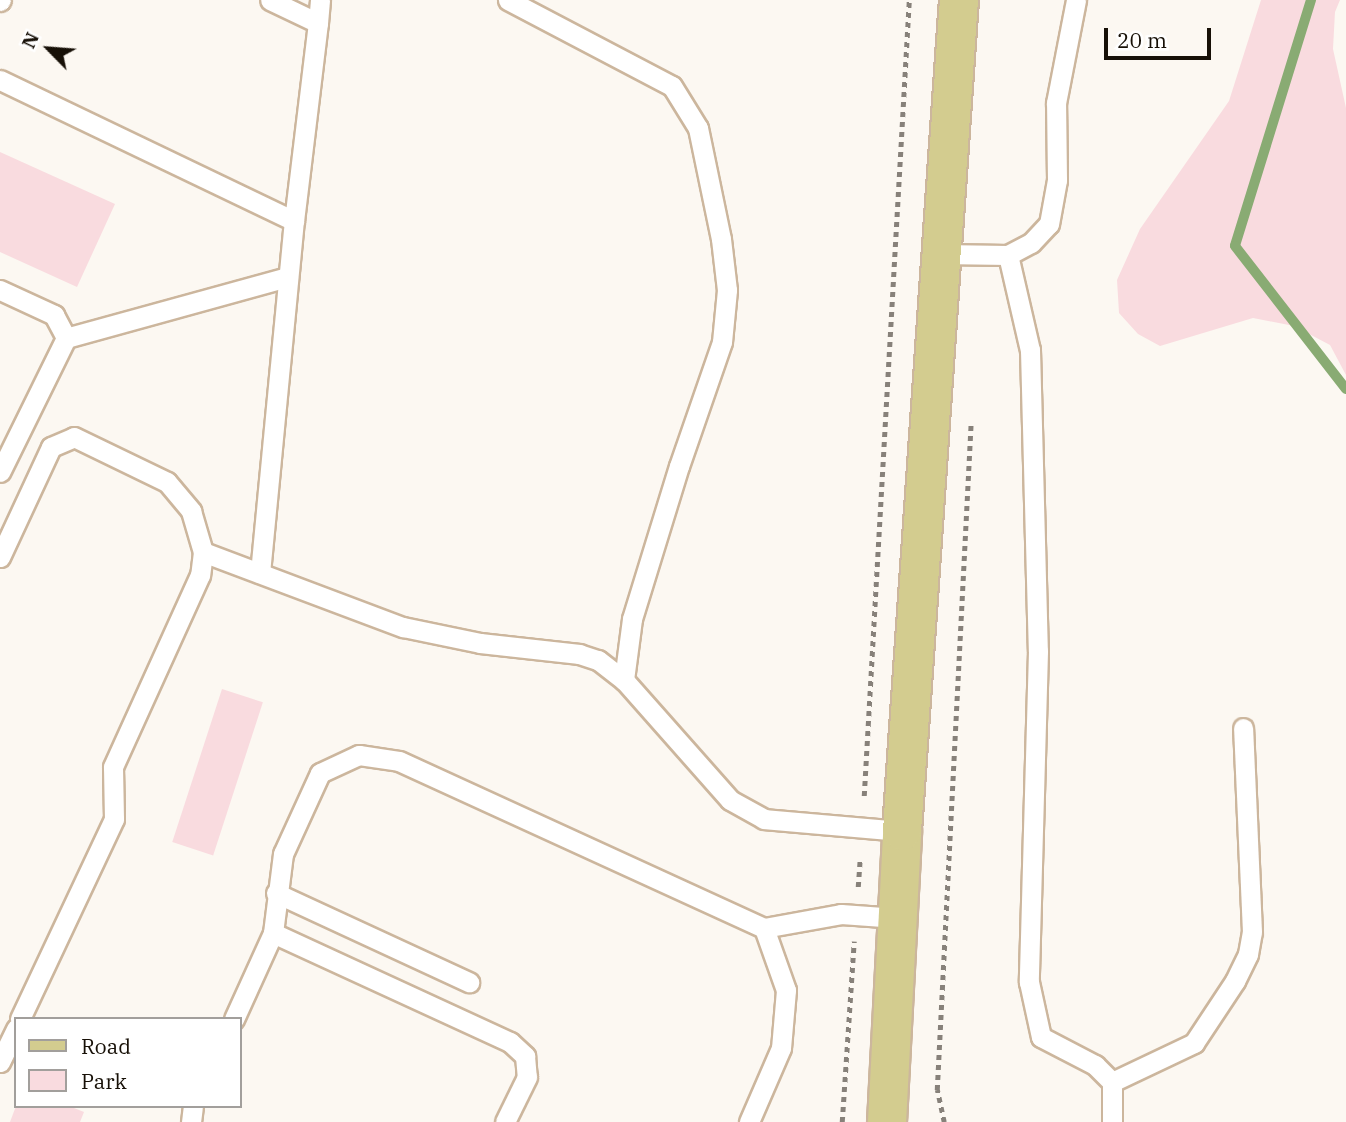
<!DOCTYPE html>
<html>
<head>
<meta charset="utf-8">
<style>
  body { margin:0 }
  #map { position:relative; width:1346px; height:1122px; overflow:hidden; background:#fcf8f2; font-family:"IBM Plex Serif",serif }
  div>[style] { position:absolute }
  .green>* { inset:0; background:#f9dbdf; transform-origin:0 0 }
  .stream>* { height:10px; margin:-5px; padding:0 5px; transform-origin:5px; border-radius:5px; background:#89ab73 }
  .path>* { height:4.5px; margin-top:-2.25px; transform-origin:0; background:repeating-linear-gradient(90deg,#87817a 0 5px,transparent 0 10px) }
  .roads { filter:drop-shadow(2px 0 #ccb69d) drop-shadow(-2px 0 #ccb69d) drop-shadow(0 2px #ccb69d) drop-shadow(0 -2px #ccb69d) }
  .service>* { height:19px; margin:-9.5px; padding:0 9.5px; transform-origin:9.5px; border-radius:9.5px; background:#fff }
  .primary>* { height:38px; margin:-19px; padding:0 19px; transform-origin:19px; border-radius:19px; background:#d3cc8f }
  span { translate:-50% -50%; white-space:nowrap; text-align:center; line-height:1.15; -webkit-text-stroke:6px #fff; paint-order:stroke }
  .legend { position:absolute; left:14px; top:1017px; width:228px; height:91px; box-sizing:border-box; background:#fff; border:2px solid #a29f9c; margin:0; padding:9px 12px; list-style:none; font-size:21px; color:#171007 }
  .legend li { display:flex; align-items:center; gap:14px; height:35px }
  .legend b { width:35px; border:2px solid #a29f9c }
  .north { position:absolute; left:14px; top:14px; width:70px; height:70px; -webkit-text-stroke:5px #fff; paint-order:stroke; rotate:295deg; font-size:19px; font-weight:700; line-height:28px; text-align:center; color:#171007 }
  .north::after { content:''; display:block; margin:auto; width:24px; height:32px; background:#171007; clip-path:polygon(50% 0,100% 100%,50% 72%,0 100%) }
  .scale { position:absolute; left:1104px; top:28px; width:107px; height:32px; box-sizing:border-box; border:4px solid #171007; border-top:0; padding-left:9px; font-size:21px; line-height:24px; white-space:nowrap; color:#171007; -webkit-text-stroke:5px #fff; paint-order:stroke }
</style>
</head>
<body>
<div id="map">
  <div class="green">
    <div style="clip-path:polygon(1261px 0,1340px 0,1335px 12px,1333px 49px,1346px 108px,1346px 375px,1330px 345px,1294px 326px,1253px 318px,1160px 346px,1138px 334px,1119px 313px,1117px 280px,1140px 229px,1229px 101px)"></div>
    <div style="clip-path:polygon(0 152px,115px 204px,77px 287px,0 252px)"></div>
    <div style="left:222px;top:689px;width:43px;height:161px;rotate:18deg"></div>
    <div style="clip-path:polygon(16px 1106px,69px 1106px,84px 1112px,80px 1122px,10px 1122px)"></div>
  </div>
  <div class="stream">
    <div style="left:1311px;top:0;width:257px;rotate:107.2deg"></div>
    <div style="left:1235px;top:246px;width:181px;rotate:52.2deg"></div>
  </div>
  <div class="path">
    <div style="left:864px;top:796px;width:797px;rotate:-86.76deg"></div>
    <div style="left:858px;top:887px;width:30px;rotate:-86deg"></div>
    <div style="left:842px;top:1122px;width:181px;rotate:-86.2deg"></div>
    <div style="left:944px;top:1122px;width:33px;rotate:-102deg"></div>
    <div style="left:937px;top:1090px;width:670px;rotate:-87.09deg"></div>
  </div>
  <div class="roads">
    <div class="service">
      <div style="left:508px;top:0;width:185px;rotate:27.7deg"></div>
      <div style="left:672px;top:86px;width:49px;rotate:58.2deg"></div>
      <div style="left:698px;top:128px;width:113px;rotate:78.3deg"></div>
      <div style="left:721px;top:239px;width:51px;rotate:83.3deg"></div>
      <div style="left:727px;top:290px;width:52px;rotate:95.5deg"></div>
      <div style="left:722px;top:342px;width:131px;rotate:109.1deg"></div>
      <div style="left:679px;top:466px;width:160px;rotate:107.1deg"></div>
      <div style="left:632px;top:619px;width:62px;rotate:97.5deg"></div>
      <div style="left:0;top:1px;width:1px;rotate:-45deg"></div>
      <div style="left:318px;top:23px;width:23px;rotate:-85deg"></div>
      <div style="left:0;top:80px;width:326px;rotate:25.6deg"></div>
      <div style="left:294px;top:221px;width:199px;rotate:-83.1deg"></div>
      <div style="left:318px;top:23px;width:53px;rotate:-154.4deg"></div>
      <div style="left:940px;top:254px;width:68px;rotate:0.8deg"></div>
      <div style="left:1008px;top:255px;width:26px;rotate:-28deg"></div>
      <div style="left:1031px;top:243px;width:26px;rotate:-47deg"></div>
      <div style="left:1049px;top:224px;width:45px;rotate:-79.7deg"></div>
      <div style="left:1057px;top:180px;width:77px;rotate:-90.7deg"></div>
      <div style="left:1056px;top:103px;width:105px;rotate:-79deg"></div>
      <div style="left:1008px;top:255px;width:98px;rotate:77deg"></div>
      <div style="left:1030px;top:350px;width:301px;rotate:88.5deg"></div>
      <div style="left:1038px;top:651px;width:331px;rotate:91.6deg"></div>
      <div style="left:1029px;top:982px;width:56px;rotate:77.7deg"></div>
      <div style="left:1041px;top:1037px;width:61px;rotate:27.4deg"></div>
      <div style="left:1095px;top:1065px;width:24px;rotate:45deg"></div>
      <div style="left:1112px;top:1082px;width:40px;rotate:90deg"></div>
      <div style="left:0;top:290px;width:60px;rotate:24.8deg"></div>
      <div style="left:54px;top:315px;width:26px;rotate:62deg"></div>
      <div style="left:66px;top:338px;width:149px;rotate:116.2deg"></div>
      <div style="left:66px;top:338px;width:230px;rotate:-15.4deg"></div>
      <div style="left:203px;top:552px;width:214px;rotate:20.6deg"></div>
      <div style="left:403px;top:627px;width:79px;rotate:11.7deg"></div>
      <div style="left:480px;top:643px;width:100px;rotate:6.3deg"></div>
      <div style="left:579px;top:654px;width:20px;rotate:18deg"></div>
      <div style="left:598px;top:660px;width:33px;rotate:38deg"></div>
      <div style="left:624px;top:680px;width:160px;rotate:48.5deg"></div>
      <div style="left:730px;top:800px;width:39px;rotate:29deg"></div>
      <div style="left:764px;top:819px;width:139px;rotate:5deg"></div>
      <div style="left:0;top:557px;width:121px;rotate:-65.1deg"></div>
      <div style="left:51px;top:447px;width:25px;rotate:-23deg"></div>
      <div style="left:74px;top:437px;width:103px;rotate:25.8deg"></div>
      <div style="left:167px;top:482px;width:38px;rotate:50deg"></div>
      <div style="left:191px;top:511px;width:43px;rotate:73.7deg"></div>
      <div style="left:203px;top:552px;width:23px;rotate:97deg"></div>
      <div style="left:200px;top:575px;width:211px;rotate:114.4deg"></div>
      <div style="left:113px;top:767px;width:52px;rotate:88.9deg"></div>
      <div style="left:114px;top:819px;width:221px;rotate:115.2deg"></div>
      <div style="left:260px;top:573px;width:354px;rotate:-84.5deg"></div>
      <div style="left:276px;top:893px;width:213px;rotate:24.8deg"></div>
      <div style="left:764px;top:928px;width:78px;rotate:-10.3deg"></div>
      <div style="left:841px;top:914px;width:56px;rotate:4.1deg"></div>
      <div style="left:273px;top:933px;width:261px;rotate:24.7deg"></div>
      <div style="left:510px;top:1042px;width:21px;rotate:43deg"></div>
      <div style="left:525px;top:1056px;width:21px;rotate:85deg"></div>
      <div style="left:527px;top:1077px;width:50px;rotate:116.1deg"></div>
      <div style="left:234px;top:1019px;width:94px;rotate:-65.6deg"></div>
      <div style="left:273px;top:933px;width:80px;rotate:-82.8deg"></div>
      <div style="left:283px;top:854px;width:89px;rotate:-65.4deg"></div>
      <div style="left:320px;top:773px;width:43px;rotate:-24.8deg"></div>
      <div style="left:359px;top:755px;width:40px;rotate:8.5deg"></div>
      <div style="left:399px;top:761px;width:401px;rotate:24.6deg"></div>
      <div style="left:764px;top:928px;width:66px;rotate:70.5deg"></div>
      <div style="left:786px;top:990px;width:58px;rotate:94.9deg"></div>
      <div style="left:781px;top:1048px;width:81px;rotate:113.4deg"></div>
      <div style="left:0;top:1062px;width:37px;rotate:-64deg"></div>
      <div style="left:1112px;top:1082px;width:91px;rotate:-25.4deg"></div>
      <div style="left:1194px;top:1043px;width:74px;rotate:-56.5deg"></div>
      <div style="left:1235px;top:981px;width:30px;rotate:-64deg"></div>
      <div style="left:1248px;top:954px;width:22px;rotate:-80deg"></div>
      <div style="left:1252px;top:932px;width:204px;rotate:-92.5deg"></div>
      <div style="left:191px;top:1122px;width:16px;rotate:-83deg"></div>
    </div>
    <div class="primary">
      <div style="left:887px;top:1122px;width:291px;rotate:-87deg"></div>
      <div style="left:902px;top:831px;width:833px;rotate:-86.08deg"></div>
    </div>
  </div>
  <ul class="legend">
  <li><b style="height:9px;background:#d3cc8f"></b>Road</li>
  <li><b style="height:19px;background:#f9dbdf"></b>Park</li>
  </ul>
  <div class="north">N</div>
  <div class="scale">20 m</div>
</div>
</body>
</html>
